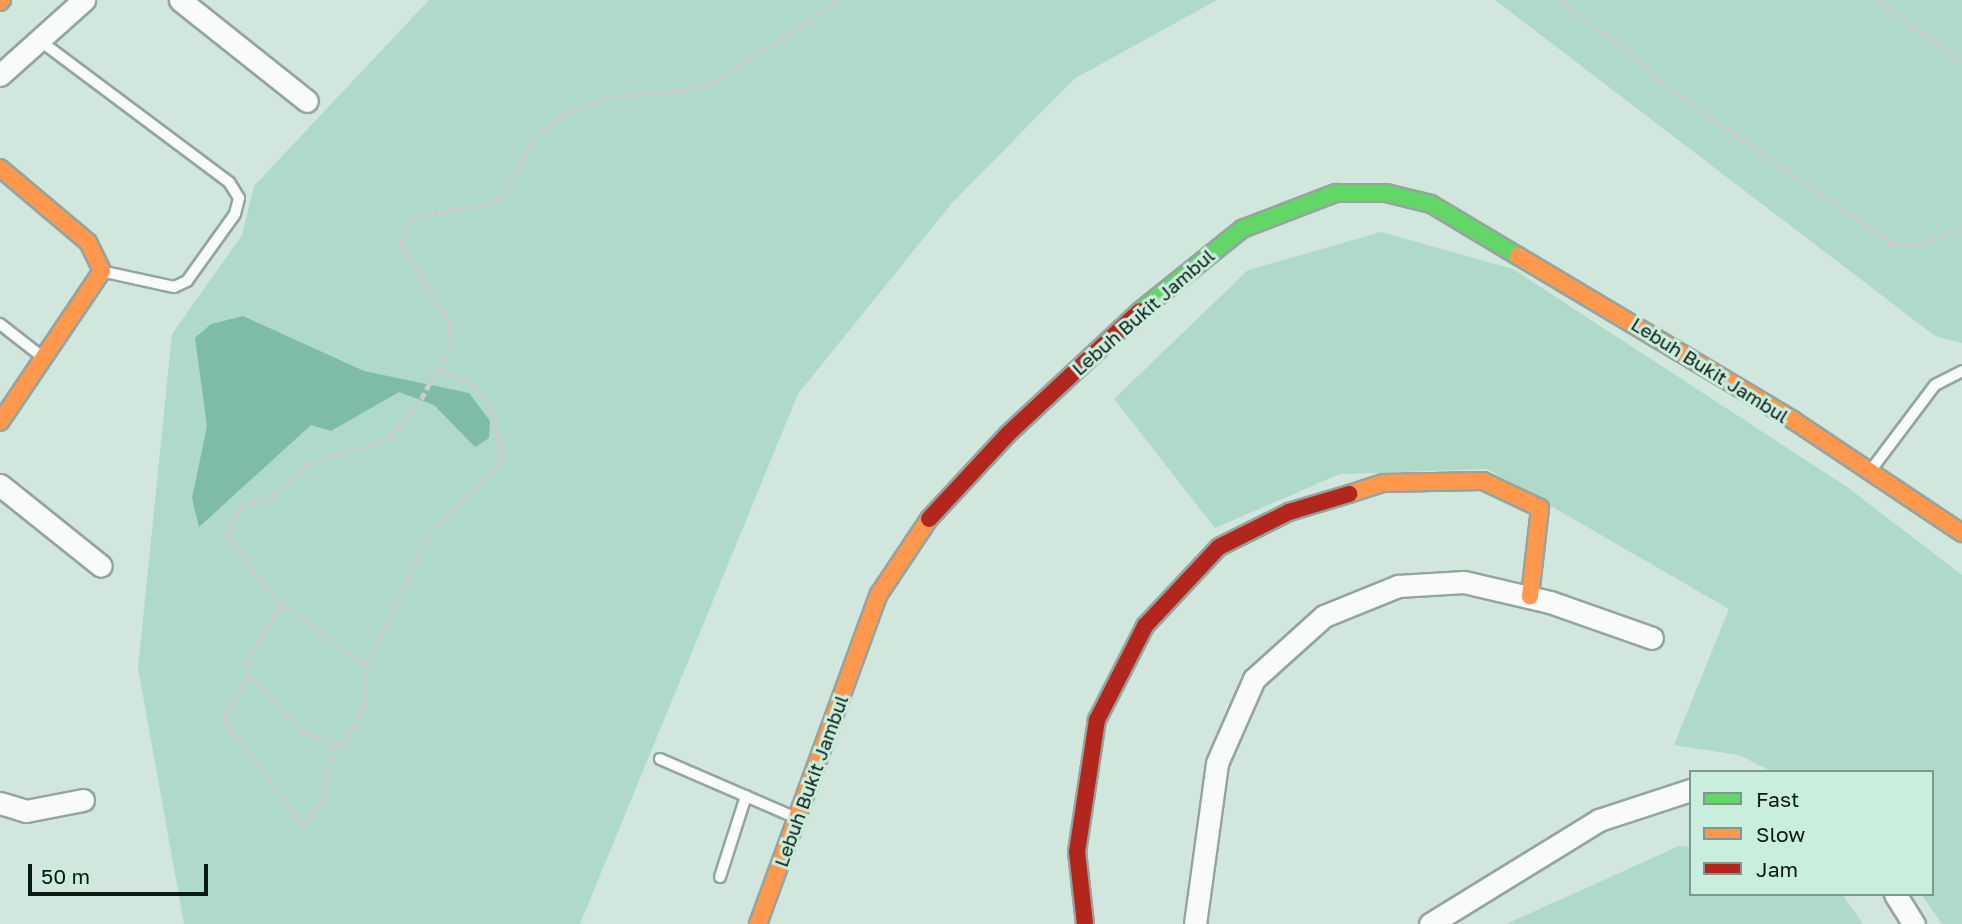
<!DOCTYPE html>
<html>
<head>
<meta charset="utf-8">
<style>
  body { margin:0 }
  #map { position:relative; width:1962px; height:924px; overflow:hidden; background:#d1e6dd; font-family:"Golos Text",sans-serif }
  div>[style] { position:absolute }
  .green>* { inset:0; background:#afdac9 }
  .water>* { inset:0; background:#7ebca6 }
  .path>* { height:4.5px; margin-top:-2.25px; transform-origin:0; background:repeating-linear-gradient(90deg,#c8cecb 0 7px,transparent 0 10.5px) }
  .roads { filter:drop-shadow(2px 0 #95a59e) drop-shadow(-2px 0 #95a59e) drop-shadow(0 2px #95a59e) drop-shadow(0 -2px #95a59e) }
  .lane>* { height:10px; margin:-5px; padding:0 5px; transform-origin:5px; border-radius:5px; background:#f8fbfa }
  .street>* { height:21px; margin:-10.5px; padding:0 10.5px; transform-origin:10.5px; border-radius:10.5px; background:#f8fbfa }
  .fast>* { height:16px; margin:-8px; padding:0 8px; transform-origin:8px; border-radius:8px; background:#63d668 }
  .slow>* { height:16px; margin:-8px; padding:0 8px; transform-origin:8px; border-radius:8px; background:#ff974d }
  .jam>* { height:16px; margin:-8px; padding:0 8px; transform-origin:8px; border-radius:8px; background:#b3261e }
  span { translate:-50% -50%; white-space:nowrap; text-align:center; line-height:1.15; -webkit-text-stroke:6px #c9eede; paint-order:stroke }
  .street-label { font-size:19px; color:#0b1913 }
  .legend { position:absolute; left:1689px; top:770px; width:245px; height:126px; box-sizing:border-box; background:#c9eede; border:2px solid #7d998d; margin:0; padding:9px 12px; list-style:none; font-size:21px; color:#0b1913 }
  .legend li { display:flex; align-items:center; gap:14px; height:35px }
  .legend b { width:35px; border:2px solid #7d998d }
  .scale { position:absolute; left:28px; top:864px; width:180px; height:32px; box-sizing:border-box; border:4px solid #0b1913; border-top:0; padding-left:9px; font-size:21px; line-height:24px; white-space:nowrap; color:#0b1913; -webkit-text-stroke:5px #c9eede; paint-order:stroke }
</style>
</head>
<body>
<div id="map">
  <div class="green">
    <div style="clip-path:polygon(429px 0,1217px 0,1074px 79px,952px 203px,798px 394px,580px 924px,184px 924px,138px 668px,172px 334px,242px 235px,254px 186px)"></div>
    <div style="clip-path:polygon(1495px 0,1962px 0,1962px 343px,1935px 336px)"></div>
    <div style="clip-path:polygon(1381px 232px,1513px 269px,1847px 487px,1962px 575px,1962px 924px,1942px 924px,1921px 894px,1932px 894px,1932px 772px,1773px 772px,1739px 755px,1674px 745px,1729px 609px,1487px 469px,1340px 474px,1215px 528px,1114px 399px,1248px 270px)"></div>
    <div style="clip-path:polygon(1679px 846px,1691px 847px,1691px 894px,1842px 894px,1863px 924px,1506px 924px)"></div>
  </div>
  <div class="water">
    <div style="clip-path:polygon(243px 316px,364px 371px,469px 393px,490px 421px,489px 438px,475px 447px,434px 405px,399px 392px,331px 431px,311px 425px,199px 527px,192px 498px,207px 426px,195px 338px,211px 324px)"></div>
  </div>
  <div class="path">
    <div style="left:1561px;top:0;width:96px;rotate:37.3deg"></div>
    <div style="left:1637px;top:58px;width:28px;rotate:49deg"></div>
    <div style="left:1655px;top:79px;width:289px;rotate:34.8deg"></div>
    <div style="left:1892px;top:244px;width:27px;rotate:2deg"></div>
    <div style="left:1919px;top:245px;width:47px;rotate:-23.8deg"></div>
    <div style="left:1877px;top:0;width:106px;rotate:36.5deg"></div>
    <div style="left:283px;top:605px;width:67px;rotate:122.7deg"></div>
    <div style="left:247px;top:661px;width:15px;rotate:86deg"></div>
    <div style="left:248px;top:676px;width:81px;rotate:45deg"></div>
    <div style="left:305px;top:733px;width:38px;rotate:20deg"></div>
    <div style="left:341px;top:746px;width:41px;rotate:-57.8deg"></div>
    <div style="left:363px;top:711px;width:44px;rotate:-86.1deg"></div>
    <div style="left:366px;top:667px;width:146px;rotate:-64.8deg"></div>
    <div style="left:428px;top:535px;width:107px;rotate:-45.4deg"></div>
    <div style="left:503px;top:459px;width:51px;rotate:-103.5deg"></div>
    <div style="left:491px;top:409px;width:26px;rotate:-127deg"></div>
    <div style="left:475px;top:388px;width:42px;rotate:-151.6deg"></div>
    <div style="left:366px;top:667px;width:115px;rotate:-143.1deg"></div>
    <div style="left:274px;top:598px;width:79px;rotate:-127.3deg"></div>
    <div style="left:226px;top:535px;width:31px;rotate:-65deg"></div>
    <div style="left:239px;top:507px;width:34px;rotate:-17deg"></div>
    <div style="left:272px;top:497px;width:48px;rotate:-43.3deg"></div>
    <div style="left:307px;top:464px;width:87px;rotate:-16.8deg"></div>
    <div style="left:390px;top:439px;width:51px;rotate:-52.2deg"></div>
    <div style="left:421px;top:399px;width:63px;rotate:-61.4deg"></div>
    <div style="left:451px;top:344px;width:19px;rotate:-93deg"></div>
    <div style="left:450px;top:325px;width:95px;rotate:-121.2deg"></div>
    <div style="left:401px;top:244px;width:21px;rotate:-76deg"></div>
    <div style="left:406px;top:224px;width:14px;rotate:-36deg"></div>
    <div style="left:417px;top:216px;width:70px;rotate:-9.1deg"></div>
    <div style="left:486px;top:205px;width:21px;rotate:-29deg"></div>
    <div style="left:504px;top:195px;width:62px;rotate:-63deg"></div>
    <div style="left:532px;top:140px;width:37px;rotate:-41deg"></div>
    <div style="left:560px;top:116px;width:54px;rotate:-20.4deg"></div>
    <div style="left:611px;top:97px;width:84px;rotate:-5.4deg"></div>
    <div style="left:695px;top:89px;width:25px;rotate:-21deg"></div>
    <div style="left:718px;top:80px;width:145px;rotate:-33.5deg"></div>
    <div style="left:248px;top:676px;width:49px;rotate:119.2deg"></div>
    <div style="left:224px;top:719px;width:132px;rotate:53.7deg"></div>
    <div style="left:302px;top:825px;width:30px;rotate:-48deg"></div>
    <div style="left:322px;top:803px;width:57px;rotate:-78.9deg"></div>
  </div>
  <div class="roads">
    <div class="lane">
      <div style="left:39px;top:40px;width:237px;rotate:36.8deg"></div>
      <div style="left:229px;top:182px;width:19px;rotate:58deg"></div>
      <div style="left:239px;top:198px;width:16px;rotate:104deg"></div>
      <div style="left:235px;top:214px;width:82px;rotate:125.6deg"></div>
      <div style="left:187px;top:281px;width:14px;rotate:155deg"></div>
      <div style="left:174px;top:287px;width:71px;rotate:-167.7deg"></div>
      <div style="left:0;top:324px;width:57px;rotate:37.9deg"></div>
      <div style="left:1871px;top:470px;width:106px;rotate:-53deg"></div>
      <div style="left:1935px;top:385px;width:30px;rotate:-27deg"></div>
      <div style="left:660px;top:759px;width:146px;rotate:23.4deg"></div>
      <div style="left:720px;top:877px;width:85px;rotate:-72.2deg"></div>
    </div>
    <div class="street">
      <div style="left:180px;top:0;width:162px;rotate:38.5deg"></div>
      <div style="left:0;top:75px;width:113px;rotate:-41.8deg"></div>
      <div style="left:0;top:485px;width:129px;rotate:38.7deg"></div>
      <div style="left:0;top:803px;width:27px;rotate:17deg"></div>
      <div style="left:26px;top:811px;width:58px;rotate:-10.9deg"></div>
      <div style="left:1895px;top:894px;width:36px;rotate:58deg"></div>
      <div style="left:1195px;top:924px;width:162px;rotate:-82.2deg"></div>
      <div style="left:1217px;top:763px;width:92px;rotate:-66.2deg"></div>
      <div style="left:1254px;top:679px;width:94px;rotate:-42deg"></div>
      <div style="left:1324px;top:616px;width:80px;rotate:-22.1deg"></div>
      <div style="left:1398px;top:586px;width:66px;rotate:-3.5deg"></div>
      <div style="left:1464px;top:582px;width:88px;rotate:13.1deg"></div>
      <div style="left:1550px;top:602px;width:108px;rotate:19.4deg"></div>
      <div style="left:1430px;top:924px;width:198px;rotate:-31.6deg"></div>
      <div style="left:1599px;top:820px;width:97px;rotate:-18.1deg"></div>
    </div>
    <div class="fast">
      <div style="left:1140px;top:311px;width:131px;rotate:-38.8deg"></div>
      <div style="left:1242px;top:229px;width:101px;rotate:-21deg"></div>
      <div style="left:1336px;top:193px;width:50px"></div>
      <div style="left:1386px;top:193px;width:46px;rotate:13.7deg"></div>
      <div style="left:1431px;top:204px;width:101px;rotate:30.9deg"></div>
    </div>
    <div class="slow">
      <div style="left:0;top:2px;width:3px;rotate:-45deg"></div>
      <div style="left:0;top:168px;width:115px;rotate:40.1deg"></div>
      <div style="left:88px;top:242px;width:32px;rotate:64deg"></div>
      <div style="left:102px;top:271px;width:182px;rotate:124deg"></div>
      <div style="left:1518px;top:256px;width:320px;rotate:30.8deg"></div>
      <div style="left:1793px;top:420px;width:203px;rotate:33.8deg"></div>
      <div style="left:1349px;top:494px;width:36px;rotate:-18deg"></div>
      <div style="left:1383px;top:483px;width:100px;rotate:-1.1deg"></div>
      <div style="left:1483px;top:481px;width:63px;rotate:25.3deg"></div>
      <div style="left:1540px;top:508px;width:89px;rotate:96.5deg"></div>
      <div style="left:758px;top:924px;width:351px;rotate:-69.9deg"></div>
      <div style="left:879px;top:594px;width:90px;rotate:-56.3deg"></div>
    </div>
    <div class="jam">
      <div style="left:929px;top:519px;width:116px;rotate:-47.1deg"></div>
      <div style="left:1008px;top:434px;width:180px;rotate:-43deg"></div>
      <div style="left:1085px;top:924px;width:72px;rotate:-96.3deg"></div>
      <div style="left:1077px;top:852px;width:134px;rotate:-81.4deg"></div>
      <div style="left:1097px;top:720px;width:106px;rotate:-62.9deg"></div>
      <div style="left:1145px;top:626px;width:108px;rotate:-46.9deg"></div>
      <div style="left:1219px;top:547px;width:78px;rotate:-26.6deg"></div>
      <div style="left:1289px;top:512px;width:63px;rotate:-16.7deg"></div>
    </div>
  </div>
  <div class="street-label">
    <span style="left:1143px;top:312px;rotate:-41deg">Lebuh Bukit Jambul</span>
    <span style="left:1710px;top:370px;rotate:32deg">Lebuh Bukit Jambul</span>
    <span style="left:811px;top:781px;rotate:-70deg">Lebuh Bukit Jambul</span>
  </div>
  <ul class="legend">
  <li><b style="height:9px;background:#63d668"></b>Fast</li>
  <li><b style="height:9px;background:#ff974d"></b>Slow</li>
  <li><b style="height:9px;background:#b3261e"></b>Jam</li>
  </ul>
  <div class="scale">50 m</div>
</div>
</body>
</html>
